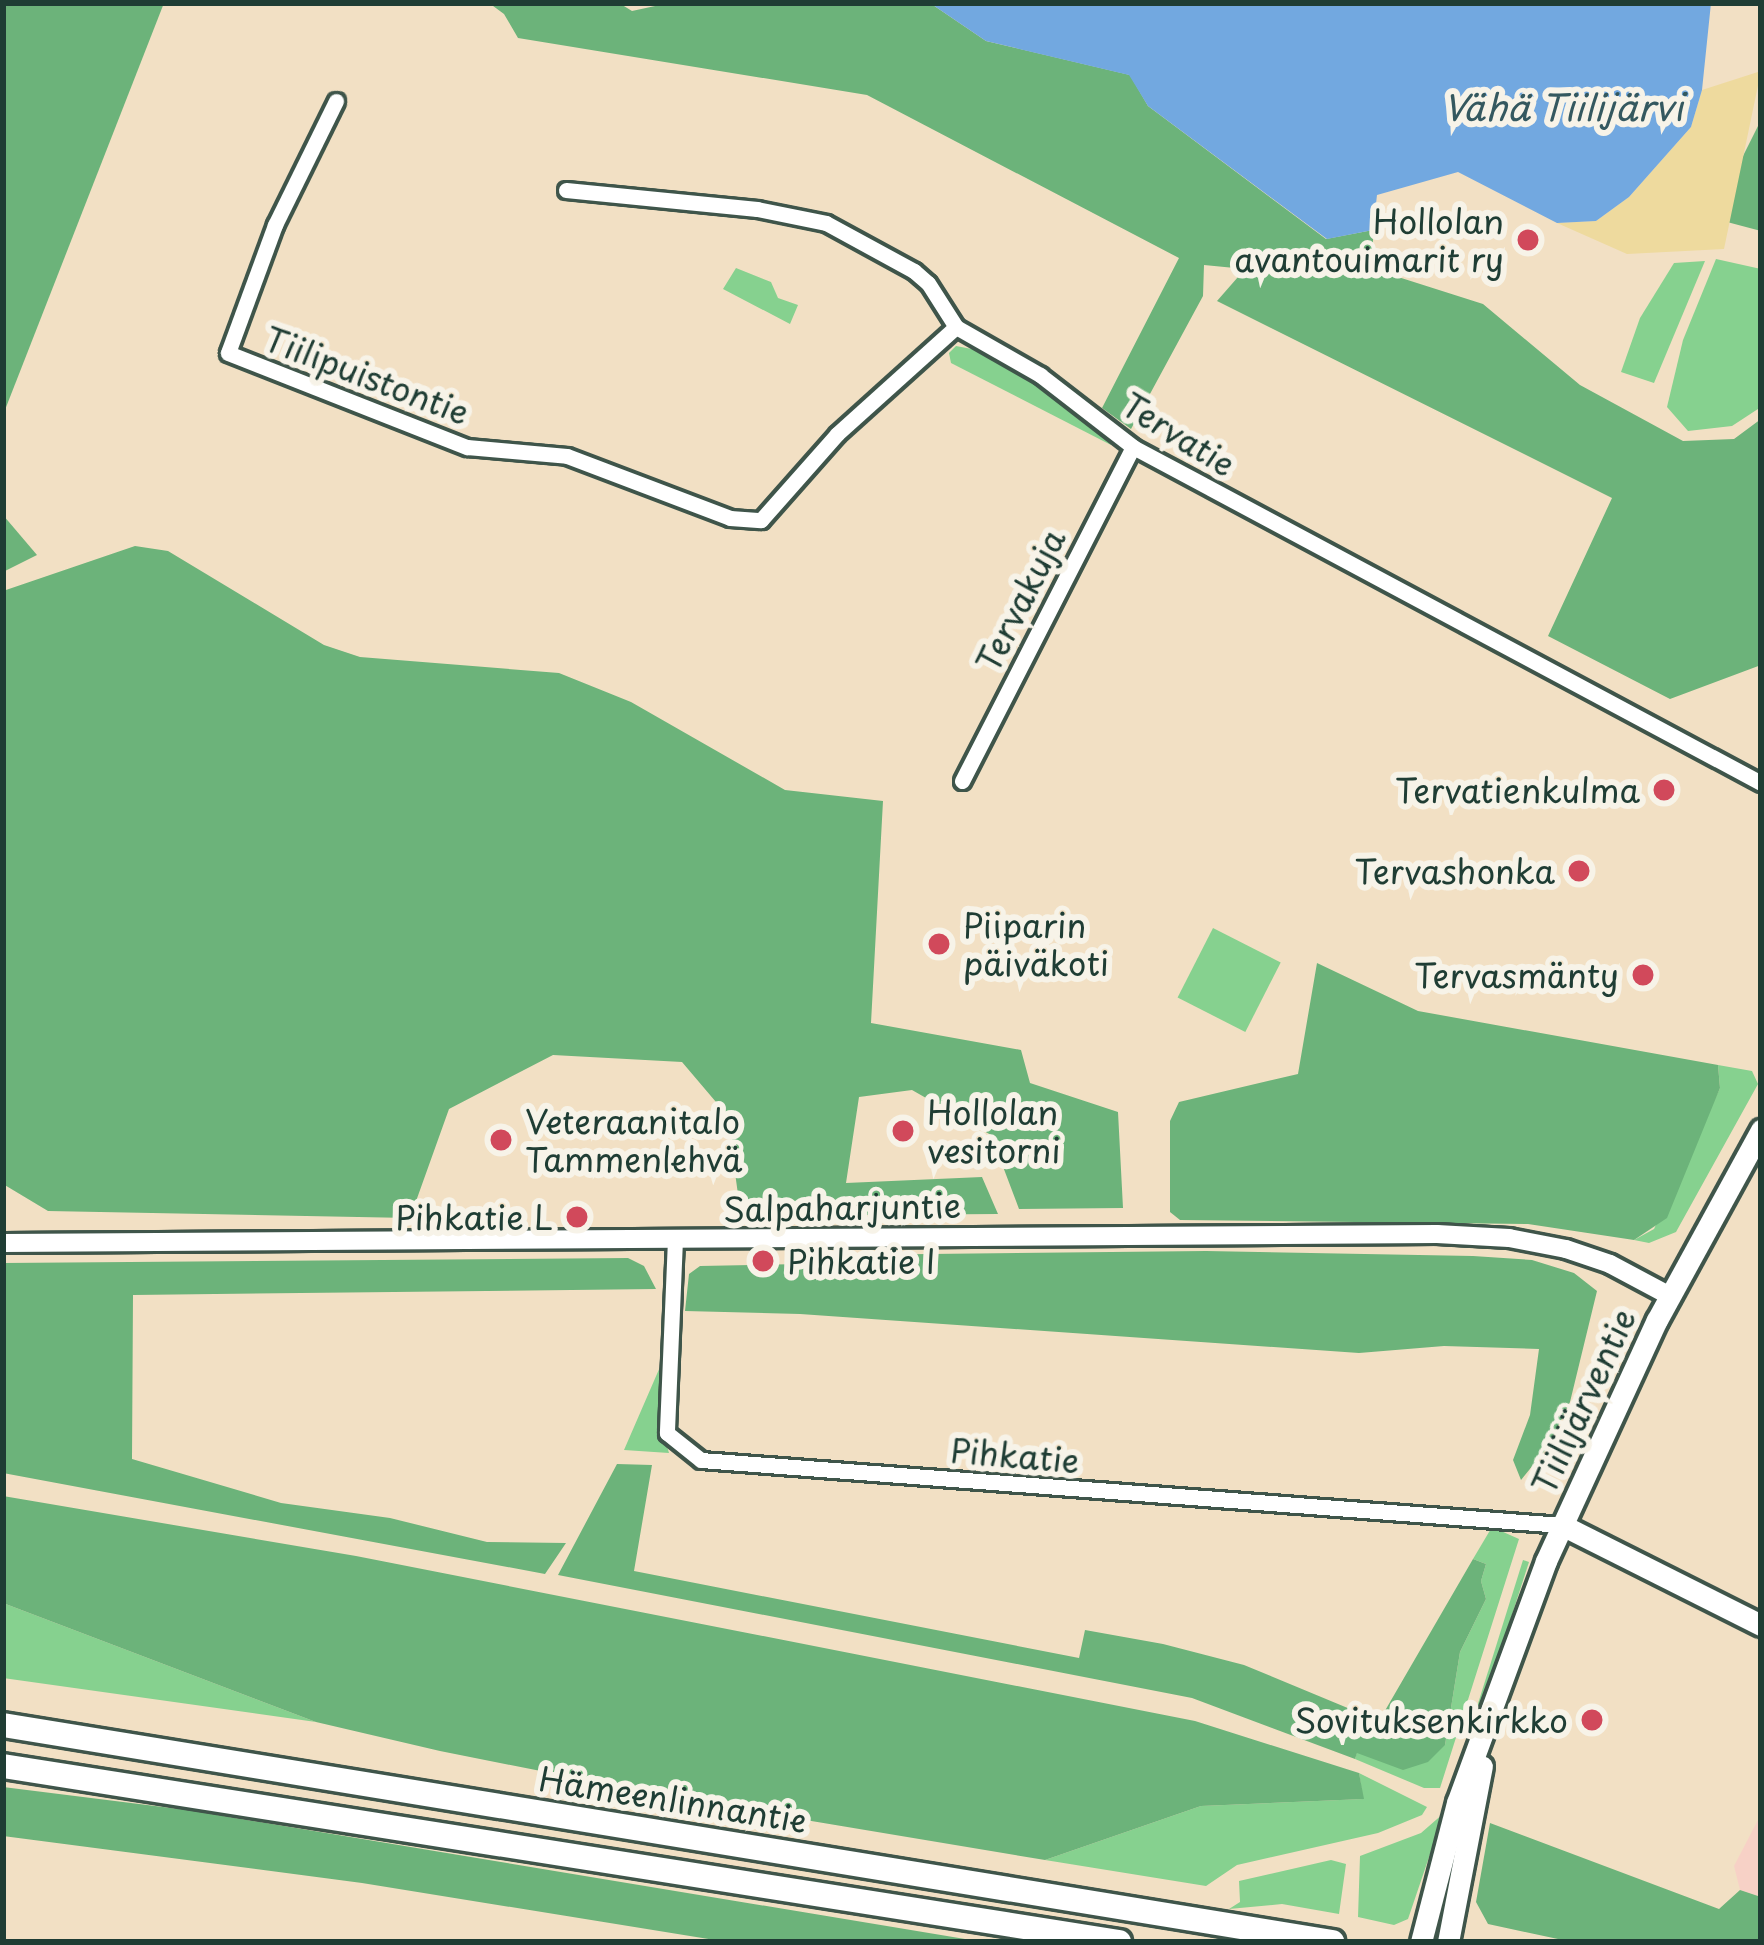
<!DOCTYPE html>
<html>
<head>
<meta charset="utf-8">
<style>
  body { margin:0 }
  #map { position:relative; width:1764px; height:1945px; overflow:hidden; background:#f2e0c4; font-family:"Playpen Sans",sans-serif }
  div>[style] { position:absolute }
  .built>* { inset:0; background:#f7d1c6 }
  .green>* { inset:0; background:#86d18f; transform-origin:0 0 }
  .forest>* { inset:0; background:#6cb37a }
  .sand>* { inset:0; background:#eeda9e }
  .water>* { inset:0; background:#72a8e0 }
  .roads { filter:drop-shadow(3px 0 #3f554a) drop-shadow(-3px 0 #3f554a) drop-shadow(0 3px #3f554a) drop-shadow(0 -3px #3f554a) }
  .minor>* { height:15px; margin:-7.5px; padding:0 7.5px; transform-origin:7.5px; border-radius:7.5px; background:#fff }
  .tertiary>* { height:18px; margin:-9px; padding:0 9px; transform-origin:9px; border-radius:9px; background:#fff }
  .secondary>* { height:21px; margin:-10.5px; padding:0 10.5px; transform-origin:10.5px; border-radius:10.5px; background:#fff }
  .primary>* { height:24px; margin:-12px; padding:0 12px; transform-origin:12px; border-radius:12px; background:#fff }
  .dots>* { width:33px; height:33px; translate:-50% -50%; box-sizing:border-box; border:6px solid #f7f3e8; border-radius:50% }
  span { translate:-50% -50%; white-space:nowrap; text-align:center; line-height:1.15; -webkit-text-stroke:12px #f7f3e8; paint-order:stroke }
  .poi-label { font-size:33px; color:#1f3d34 }
  .right { translate:-100% -50%; text-align:right }
  .left { translate:0 -50%; text-align:left }
  .street-label { font-size:33px; color:#1f3d34 }
  .water-label { font-size:36px; color:#34585f; font-style:italic }
  .frame { position:absolute; inset:0; border:6px solid #1f3d34; pointer-events:none }
</style>
</head>
<body>
<div id="map">
  <div class="built">
    <div style="clip-path:polygon(1761px 1814px,1761px 1897px,1740px 1890px,1734px 1866px)"></div>
  </div>
  <div class="green">
    <div style="clip-path:polygon(1716px 259px,1761px 269px,1761px 407px,1732px 426px,1688px 431px,1667px 407px,1683px 340px)"></div>
    <div style="clip-path:polygon(1705px 261px,1654px 383px,1621px 372px,1640px 318px,1674px 263px)"></div>
    <div style="clip-path:polygon(736px 268px,771px 282px,778px 298px,798px 305px,790px 324px,723px 289px)"></div>
    <div style="clip-path:polygon(956px 346px,998px 354px,1108px 436px,1111px 445px,951px 363px,949px 353px)"></div>
    <div style="left:1213px;top:928px;width:76px;height:78px;rotate:27deg"></div>
    <div style="clip-path:polygon(1718px 1065px,1752px 1071px,1758px 1084px,1676px 1232px,1649px 1243px,1634px 1240px,1654px 1229px,1720px 1088px)"></div>
    <div style="clip-path:polygon(660px 1367px,660px 1423px,669px 1453px,624px 1450px)"></div>
    <div style="clip-path:polygon(1492px 1527px,1519px 1539px,1440px 1788px,1424px 1788px,1355px 1759px,1357px 1752px,1445px 1745px,1460px 1652px,1486px 1599px,1481px 1581px,1486px 1564px,1473px 1559px)"></div>
    <div style="clip-path:polygon(1523px 1560px,1529px 1562px,1454px 1795px,1450px 1793px)"></div>
    <div style="clip-path:polygon(3px 1603px,316px 1722px,3px 1678px)"></div>
    <div style="clip-path:polygon(1359px 1773px,1427px 1807px,1422px 1815px,1378px 1833px,1237px 1865px,1206px 1886px,1045px 1860px,1201px 1806px,1363px 1799px)"></div>
    <div style="clip-path:polygon(1444px 1813px,1408px 1919px,1394px 1925px,1358px 1917px,1360px 1856px,1421px 1833px)"></div>
    <div style="clip-path:polygon(1331px 1860px,1346px 1864px,1339px 1914px,1282px 1904px,1229px 1909px,1240px 1902px,1239px 1881px)"></div>
  </div>
  <div class="forest">
    <div style="clip-path:polygon(3px 3px,164px 3px,3px 415px)"></div>
    <div style="clip-path:polygon(489px 3px,619px 3px,632px 11px,669px 3px,930px 3px,986px 41px,1130px 75px,1148px 106px,1326px 239px,1373px 230px,1373px 269px,1483px 304px,1580px 385px,1683px 441px,1734px 439px,1761px 419px,1761px 665px,1670px 699px,1548px 636px,1612px 498px,1217px 301px,1245px 269px,1204px 265px,1203px 296px,1131px 429px,1102px 408px,1179px 258px,867px 95px,518px 38px,504px 14px)"></div>
    <div style="clip-path:polygon(1761px 120px,1761px 231px,1712px 218px)"></div>
    <div style="clip-path:polygon(3px 515px,37px 555px,3px 572px)"></div>
    <div style="clip-path:polygon(135px 546px,168px 551px,324px 645px,360px 657px,559px 673px,631px 702px,785px 790px,883px 801px,871px 1023px,1021px 1050px,1030px 1083px,1118px 1112px,1123px 1208px,1019px 1209px,991px 1135px,912px 1090px,859px 1097px,846px 1183px,982px 1177px,998px 1214px,741px 1216px,727px 1115px,682px 1062px,553px 1055px,449px 1109px,410px 1218px,48px 1211px,3px 1184px,3px 591px)"></div>
    <div style="clip-path:polygon(1317px 963px,1418px 1011px,1718px 1065px,1720px 1088px,1667px 1218px,1634px 1240px,1528px 1224px,1180px 1220px,1170px 1212px,1170px 1121px,1179px 1102px,1298px 1074px)"></div>
    <div style="clip-path:polygon(1206px 1251px,1473px 1256px,1532px 1260px,1574px 1273px,1597px 1291px,1570px 1402px,1547px 1448px,1521px 1480px,1513px 1460px,1530px 1415px,1539px 1349px,1444px 1346px,1359px 1353px,800px 1314px,685px 1311px,689px 1274px,700px 1266px,802px 1264px,840px 1255px)"></div>
    <div style="clip-path:polygon(628px 1258px,644px 1266px,656px 1289px,133px 1295px,132px 1459px,281px 1503px,390px 1518px,487px 1542px,566px 1543px,545px 1574px,3px 1473px,3px 1263px)"></div>
    <div style="clip-path:polygon(617px 1464px,652px 1465px,634px 1571px,1079px 1658px,1085px 1630px,1163px 1644px,1244px 1665px,1379px 1721px,1473px 1559px,1486px 1564px,1481px 1581px,1486px 1599px,1460px 1652px,1445px 1745px,1428px 1762px,1403px 1770px,1357px 1753px,1355px 1759px,1192px 1698px,558px 1575px)"></div>
    <div style="clip-path:polygon(3px 1496px,356px 1556px,1195px 1721px,1359px 1773px,1364px 1799px,1201px 1806px,1045px 1860px,692px 1801px,440px 1751px,316px 1722px,3px 1603px)"></div>
    <div style="clip-path:polygon(3px 1787px,187px 1810px,983px 1942px,727px 1942px,362px 1883px,3px 1836px)"></div>
    <div style="clip-path:polygon(1490px 1823px,1719px 1909px,1740px 1890px,1761px 1897px,1761px 1942px,1572px 1942px,1488px 1924px,1476px 1902px)"></div>
  </div>
  <div class="sand">
    <div style="clip-path:polygon(1761px 71px,1724px 249px,1627px 254px,1557px 223px,1596px 221px,1629px 197px,1691px 127px,1702px 90px)"></div>
  </div>
  <div class="water">
    <div style="clip-path:polygon(930px 3px,1711px 3px,1702px 90px,1691px 127px,1629px 197px,1596px 221px,1557px 223px,1458px 172px,1377px 195px,1373px 230px,1327px 239px,1148px 106px,1129px 75px,986px 41px)"></div>
  </div>
  <div class="roads">
    <div class="minor">
      <div style="left:336px;top:101px;width:138px;rotate:116.2deg"></div>
      <div style="left:275px;top:225px;width:136px;rotate:110.2deg"></div>
      <div style="left:228px;top:353px;width:257px;rotate:21.5deg"></div>
      <div style="left:467px;top:447px;width:100px;rotate:5.1deg"></div>
      <div style="left:567px;top:456px;width:174px;rotate:20.8deg"></div>
      <div style="left:730px;top:518px;width:31px;rotate:4deg"></div>
      <div style="left:761px;top:520px;width:115px;rotate:-48.5deg"></div>
      <div style="left:837px;top:434px;width:160px;rotate:-42deg"></div>
      <div style="left:566px;top:190px;width:192px;rotate:5.7deg"></div>
      <div style="left:757px;top:209px;width:70px;rotate:11.5deg"></div>
      <div style="left:826px;top:223px;width:100px;rotate:28.6deg"></div>
      <div style="left:914px;top:271px;width:18px;rotate:41deg"></div>
      <div style="left:928px;top:283px;width:52px;rotate:57.5deg"></div>
      <div style="left:956px;top:327px;width:97px;rotate:29.7deg"></div>
      <div style="left:1040px;top:375px;width:118px;rotate:37.7deg"></div>
      <div style="left:1133px;top:447px;width:712px;rotate:28.15deg"></div>
      <div style="left:962px;top:781px;width:375px;rotate:-62.9deg"></div>
      <div style="left:675px;top:1239px;width:194px;rotate:92.4deg"></div>
      <div style="left:667px;top:1433px;width:43px;rotate:38.5deg"></div>
      <div style="left:701px;top:1460px;width:863px;rotate:4.32deg"></div>
    </div>
    <div class="tertiary">
      <div style="left:3px;top:1243px;width:1434px;rotate:-0.36deg"></div>
      <div style="left:1437px;top:1234px;width:72px;rotate:3.2deg"></div>
      <div style="left:1509px;top:1238px;width:58px;rotate:10.9deg"></div>
      <div style="left:1566px;top:1249px;width:46px;rotate:18.8deg"></div>
      <div style="left:1610px;top:1264px;width:68px;rotate:28.1deg"></div>
    </div>
    <div class="secondary">
      <div style="left:1562px;top:1525px;width:223px;rotate:26.7deg"></div>
      <div style="left:1421px;top:1942px;width:144px;rotate:-75.5deg"></div>
      <div style="left:1457px;top:1803px;width:258px;rotate:-69.8deg"></div>
      <div style="left:1546px;top:1561px;width:265px;rotate:-65.3deg"></div>
      <div style="left:1657px;top:1320px;width:217px;rotate:-61.3deg"></div>
      <div style="left:1448px;top:1942px;width:179px;rotate:-79.1deg"></div>
    </div>
    <div class="primary">
      <div style="left:3px;top:1725px;width:1347px;rotate:9.27deg"></div>
      <div style="left:3px;top:1766px;width:1130px;rotate:8.96deg"></div>
    </div>
  </div>
  <div class="dots">
    <div style="left:1528px;top:240px;background:#d1495b"></div>
    <div style="left:1664px;top:790px;background:#d1495b"></div>
    <div style="left:1579px;top:871px;background:#d1495b"></div>
    <div style="left:939px;top:944px;background:#d1495b"></div>
    <div style="left:1643px;top:975px;background:#d1495b"></div>
    <div style="left:903px;top:1131px;background:#d1495b"></div>
    <div style="left:501px;top:1140px;background:#d1495b"></div>
    <div style="left:577px;top:1217px;background:#d1495b"></div>
    <div style="left:763px;top:1261px;background:#d1495b"></div>
    <div style="left:1592px;top:1720px;background:#d1495b"></div>
  </div>
  <div class="poi-label">
    <span class="right" style="left:1504px;top:240px">Hollolan<br>avantouimarit ry</span>
    <span class="right" style="left:1640px;top:790px">Tervatienkulma</span>
    <span class="right" style="left:1555px;top:871px">Tervashonka</span>
    <span class="left" style="left:963px;top:944px">Piiparin<br>päiväkoti</span>
    <span class="right" style="left:1619px;top:975px">Tervasmänty</span>
    <span class="left" style="left:927px;top:1131px">Hollolan<br>vesitorni</span>
    <span class="left" style="left:525px;top:1140px">Veteraanitalo<br>Tammenlehvä</span>
    <span class="right" style="left:553px;top:1217px">Pihkatie L</span>
    <span class="left" style="left:787px;top:1261px">Pihkatie I</span>
    <span class="right" style="left:1568px;top:1720px">Sovituksenkirkko</span>
  </div>
  <div class="street-label">
    <span style="left:367px;top:375px;rotate:21deg">Tiilipuistontie</span>
    <span style="left:1179px;top:434px;rotate:32deg">Tervatie</span>
    <span style="left:1020px;top:600px;rotate:-63deg">Tervakuja</span>
    <span style="left:842px;top:1207px;rotate:-1deg">Salpaharjuntie</span>
    <span style="left:1583px;top:1401px;rotate:-65deg">Tiilijärventie</span>
    <span style="left:1015px;top:1455px;rotate:5deg">Pihkatie</span>
    <span style="left:673px;top:1799px;rotate:9deg">Hämeenlinnantie</span>
  </div>
  <div class="water-label">
    <span style="left:1563px;top:107px">Vähä Tiilijärvi</span>
  </div>
  <div class="frame"></div>
</div>
</body>
</html>
